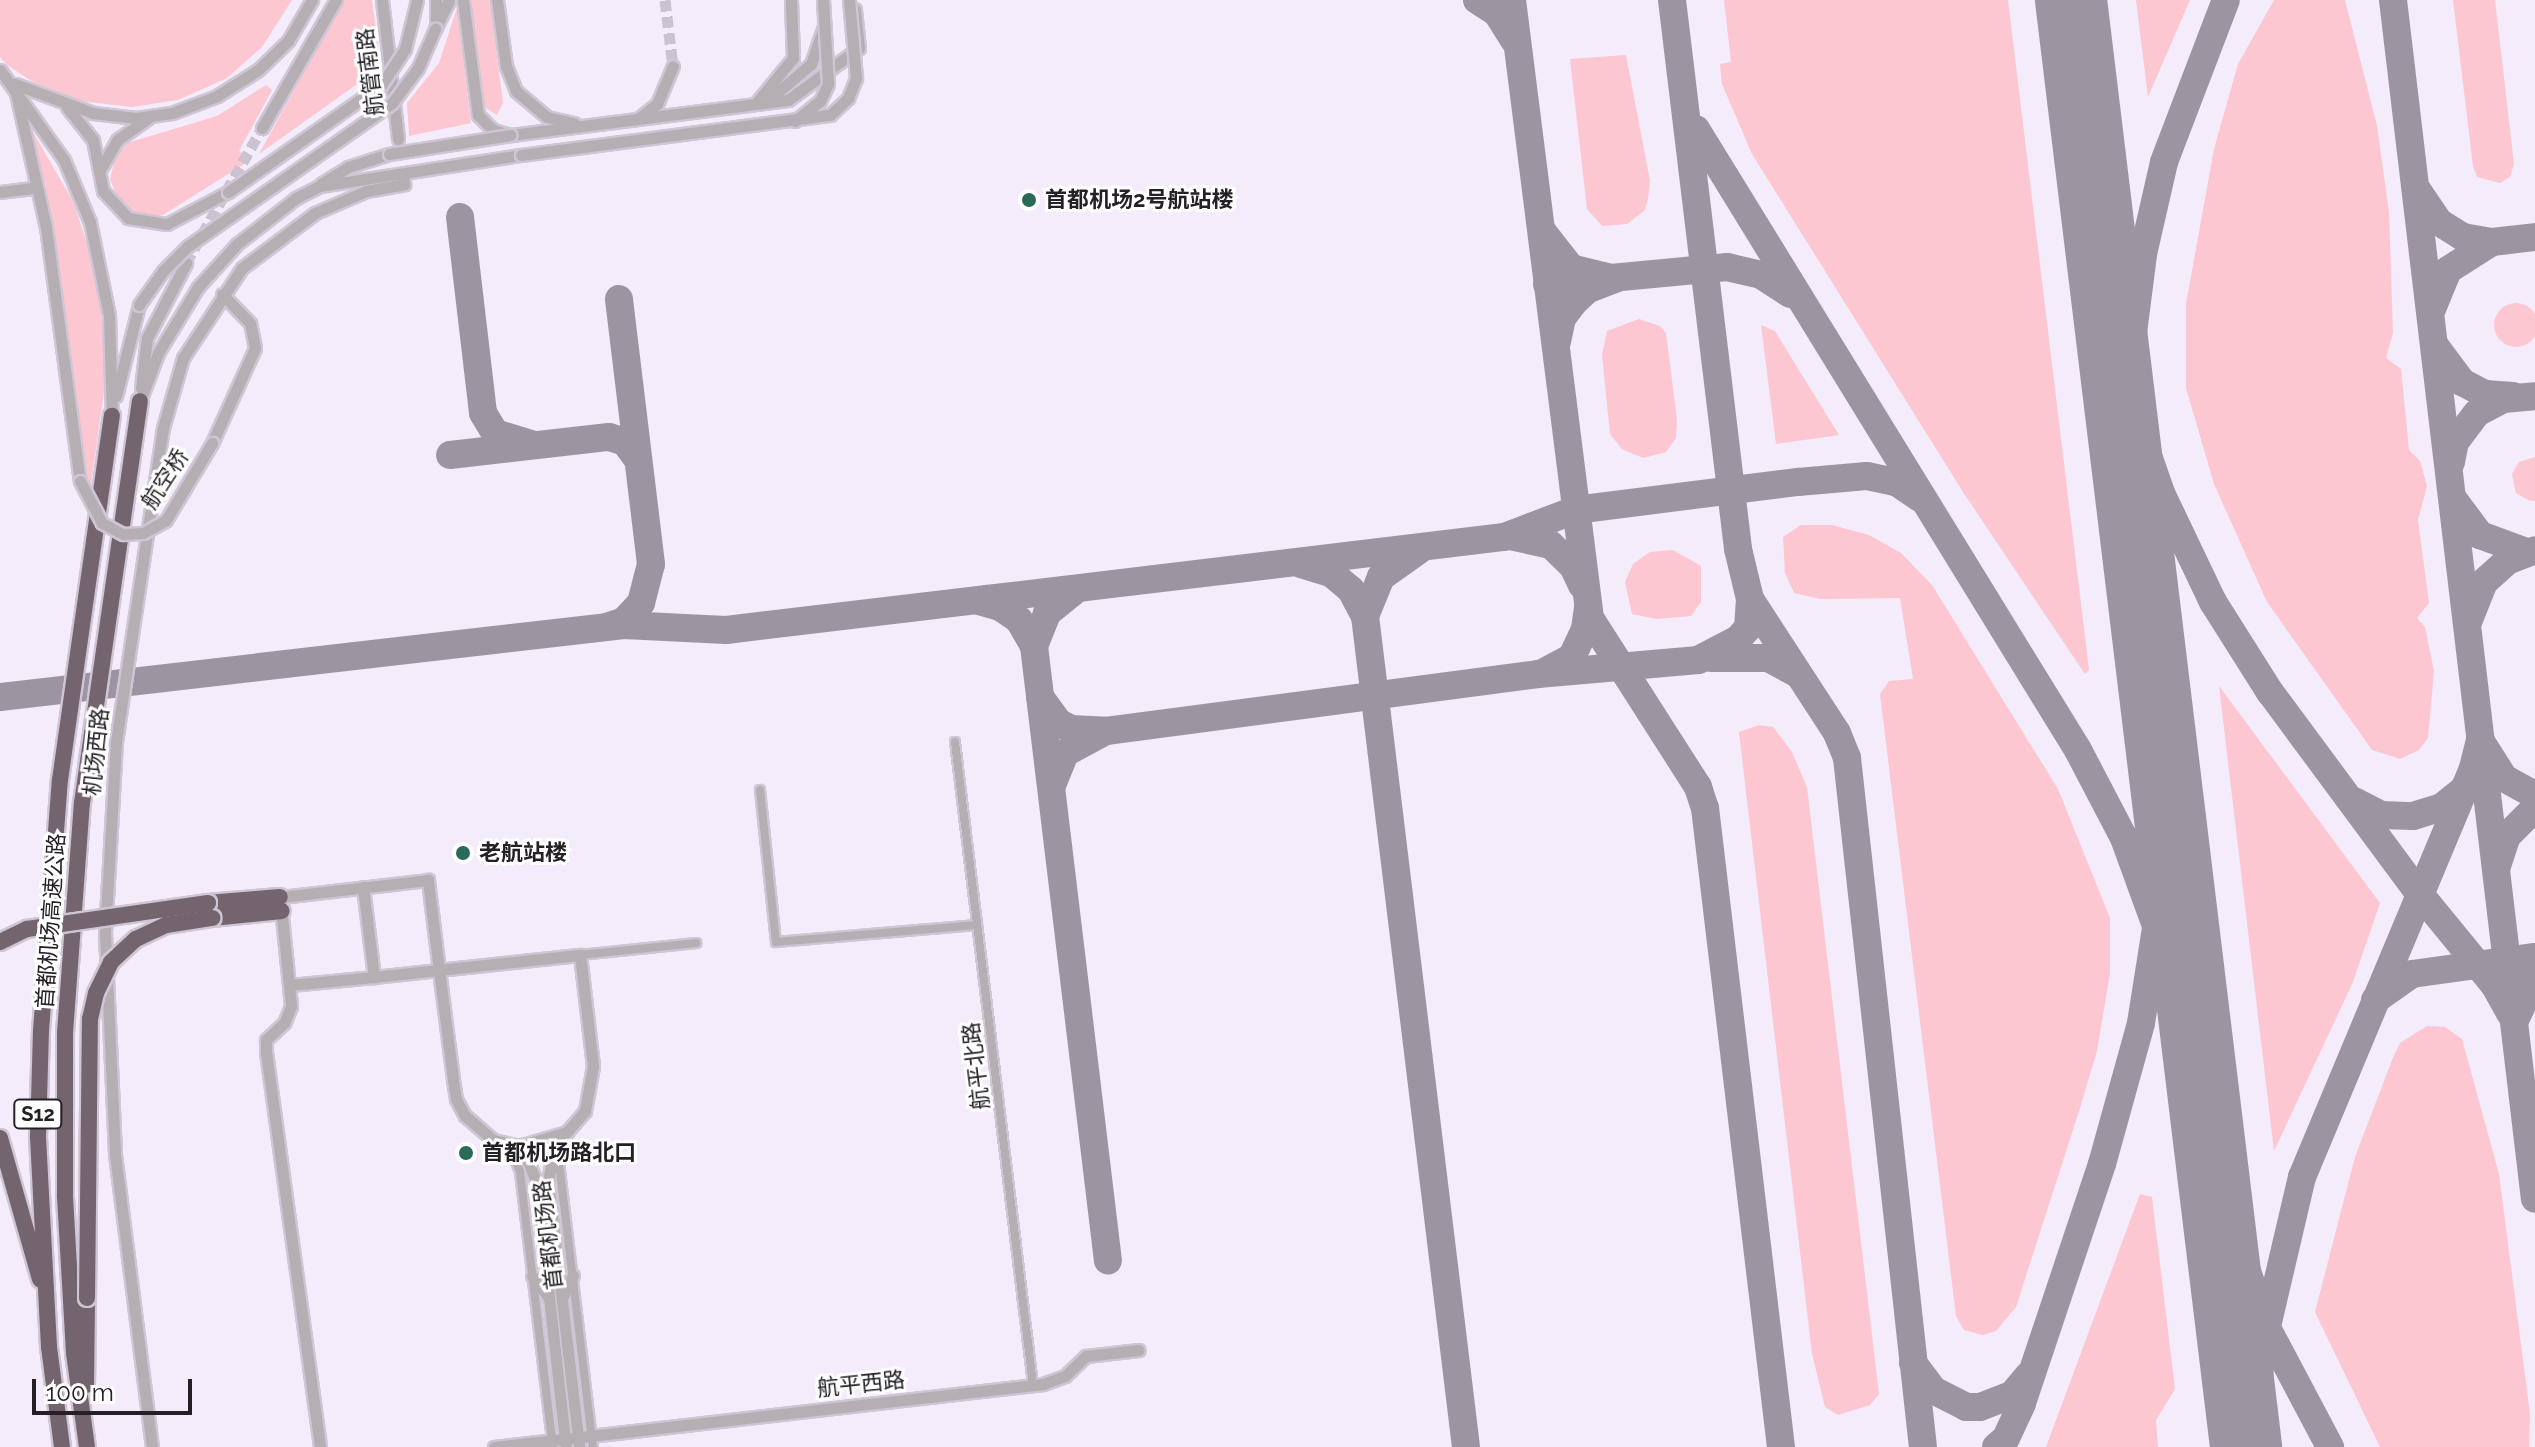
<!DOCTYPE html>
<html>
<head>
<meta charset="utf-8">
<style>
  body { margin:0 }
  #map { position:relative; width:2535px; height:1447px; overflow:hidden; background:#f4ebfb; font-family:Raleway,"Noto Sans SC",sans-serif }
  div>[style] { position:absolute }
  .green>* { inset:0; background:#fcc7d1 }
  .round { border-radius:50% }
  .taxiway>* { height:28px; margin:-14px; padding:0 14px; transform-origin:14px; border-radius:14px; background:#9c95a1 }
  .runway>* { height:72px; margin:-36px; padding:0 36px; transform-origin:36px; border-radius:36px; background:#9c95a1 }
  .tertiary-tunnel>* { height:11px; margin-top:-5.5px; transform-origin:0; background:repeating-linear-gradient(90deg,#cac2d0 0 11px,transparent 0 16.5px) }
  .roads { filter:drop-shadow(2px 0 #cfc6d5) drop-shadow(-2px 0 #cfc6d5) drop-shadow(0 2px #cfc6d5) drop-shadow(0 -2px #cfc6d5) }
  .minor>* { height:8px; margin:-4px; padding:0 4px; transform-origin:4px; border-radius:4px; background:#b5aeb2 }
  .tertiary>* { height:11px; margin:-5.5px; padding:0 5.5px; transform-origin:5.5px; border-radius:5.5px; background:#b5aeb2 }
  .motorway>* { height:16px; margin:-8px; padding:0 8px; transform-origin:8px; border-radius:8px; background:#73646e }
  .bridges { filter:drop-shadow(2px 0 #cfc6d5) drop-shadow(-2px 0 #cfc6d5) drop-shadow(0 2px #cfc6d5) drop-shadow(0 -2px #cfc6d5) }
  .tertiary-bridge>* { height:11px; margin:-5.5px; padding:0 5.5px; transform-origin:5.5px; border-radius:5.5px; background:#b5aeb2 }
  .motorway-bridge>* { height:16px; margin:-8px; padding:0 8px; transform-origin:8px; border-radius:8px; background:#73646e }
  .dots>* { width:22px; height:22px; translate:-50% -50%; box-sizing:border-box; border:4px solid #fff; border-radius:50% }
  span { translate:-50% -50%; white-space:nowrap; text-align:center; line-height:1.15; -webkit-text-stroke:6px #fff; paint-order:stroke }
  .shield-label span { padding:2px 6px; background:#fff; border:2px solid; border-radius:6px; -webkit-text-stroke-width:0 }
  .shield-label { font-size:20px; color:#242026; font-weight:700 }
  .street-label { font-size:22px; color:#242026 }
  .poi-label { font-size:22px; color:#242026; font-weight:700 }
  .left { translate:0 -50%; text-align:left }
  .scale { position:absolute; left:32px; top:1379px; width:160px; height:36px; box-sizing:border-box; border:4px solid #242026; border-top:0; padding-left:10px; font-size:24px; line-height:28px; white-space:nowrap; color:#242026; -webkit-text-stroke:6px #fff; paint-order:stroke }
</style>
</head>
<body>
<div id="map">
  <div class="green">
    <div style="clip-path:polygon(0 0,292px 0,262px 47px,227px 78px,178px 100px,132px 107px,79px 101px,33px 82px,7px 65px,0 57px)"></div>
    <div style="clip-path:polygon(344px 0,372px 0,381px 67px,259px 154px)"></div>
    <div style="clip-path:polygon(470px 0,490px 0,503px 103px,497px 115px,483px 106px)"></div>
    <div style="clip-path:polygon(1724px 0,2008px 0,2089px 670px,2085px 674px,1963px 492px,1752px 154px,1722px 84px,1720px 64px,1731px 62px)"></div>
    <div style="clip-path:polygon(2136px 0,2190px 0,2148px 97px)"></div>
    <div style="clip-path:polygon(2274px 0,2345px 0,2377px 126px,2389px 212px,2393px 333px,2386px 358px,2401px 369px,2409px 450px,2420px 461px,2427px 486px,2418px 520px,2429px 603px,2417px 618px,2425px 627px,2434px 671px,2428px 738px,2419px 750px,2400px 759px,2372px 750px,2267px 602px,2214px 484px,2186px 388px,2186px 304px,2214px 149px,2238px 64px)"></div>
    <div style="clip-path:polygon(2453px 0,2495px 0,2514px 164px,2510px 177px,2500px 183px,2477px 177px,2473px 166px)"></div>
    <div style="clip-path:polygon(457px 8px,471px 123px,409px 136px,407px 103px,439px 63px)"></div>
    <div style="clip-path:polygon(1626px 55px,1650px 181px,1648px 199px,1645px 210px,1627px 224px,1602px 226px,1587px 209px,1570px 59px)"></div>
    <div style="clip-path:polygon(266px 85px,272px 90px,239px 151px,252px 159px,163px 215px,144px 218px,119px 203px,110px 179px,116px 155px,127px 143px,217px 116px)"></div>
    <div style="clip-path:polygon(31px 129px,74px 203px,99px 282px,106px 377px,90px 492px,45px 182px,37px 177px)"></div>
    <div class="round" style="left:2494px;top:303px;width:44px;height:44px"></div>
    <div style="clip-path:polygon(1639px 319px,1660px 326px,1666px 333px,1677px 420px,1676px 438px,1666px 452px,1643px 458px,1622px 449px,1610px 434px,1602px 355px,1607px 331px)"></div>
    <div style="clip-path:polygon(1761px 325px,1775px 331px,1839px 435px,1776px 444px)"></div>
    <div style="clip-path:polygon(2535px 457px,2535px 501px,2528px 500px,2516px 493px,2512px 474px,2519px 462px)"></div>
    <div style="clip-path:polygon(1801px 525px,1832px 525px,1869px 535px,1901px 553px,1932px 585px,2058px 789px,2110px 918px,2110px 973px,2097px 1051px,2080px 1108px,2016px 1307px,1996px 1331px,1983px 1335px,1964px 1330px,1956px 1316px,1880px 694px,1889px 681px,1913px 679px,1900px 598px,1820px 599px,1794px 593px,1785px 573px,1783px 537px)"></div>
    <div style="clip-path:polygon(1673px 550px,1701px 566px,1701px 602px,1691px 616px,1657px 619px,1632px 614px,1625px 582px,1633px 564px,1650px 552px)"></div>
    <div style="clip-path:polygon(2219px 686px,2380px 903px,2353px 982px,2274px 1151px)"></div>
    <div style="clip-path:polygon(1759px 725px,1773px 727px,1792px 752px,1807px 787px,1879px 1394px,1870px 1405px,1838px 1415px,1825px 1407px,1812px 1354px,1739px 732px)"></div>
    <div style="clip-path:polygon(2427px 1026px,2445px 1027px,2462px 1039px,2499px 1174px,2530px 1414px,2529px 1447px,2380px 1447px,2315px 1312px,2355px 1157px,2394px 1055px,2400px 1043px)"></div>
    <div style="clip-path:polygon(2140px 1194px,2152px 1197px,2175px 1389px,2156px 1420px,2158px 1447px,2046px 1447px)"></div>
  </div>
  <div class="taxiway">
    <div style="left:1477px;top:0;width:24px;rotate:33deg"></div>
    <div style="left:1497px;top:13px;width:32px;rotate:58deg"></div>
    <div style="left:1512px;top:0;width:623px;rotate:82.81deg"></div>
    <div style="left:1590px;top:618px;width:201px;rotate:57.4deg"></div>
    <div style="left:1698px;top:787px;width:22px;rotate:72deg"></div>
    <div style="left:1705px;top:808px;width:644px;rotate:83.22deg"></div>
    <div style="left:1672px;top:0;width:553px;rotate:83.14deg"></div>
    <div style="left:1738px;top:549px;width:51px;rotate:76.5deg"></div>
    <div style="left:1750px;top:599px;width:160px;rotate:57deg"></div>
    <div style="left:1837px;top:733px;width:27px;rotate:68deg"></div>
    <div style="left:1847px;top:758px;width:693px;rotate:83.71deg"></div>
    <div style="left:2393px;top:0;width:1207px;rotate:83.25deg"></div>
    <div style="left:1696px;top:129px;width:729px;rotate:58.4deg"></div>
    <div style="left:2078px;top:750px;width:99px;rotate:62.4deg"></div>
    <div style="left:2124px;top:838px;width:158px;rotate:70deg"></div>
    <div style="left:2178px;top:986px;width:137px;rotate:78.2deg"></div>
    <div style="left:2418px;top:191px;width:37px;rotate:56deg"></div>
    <div style="left:2439px;top:222px;width:28px;rotate:32deg"></div>
    <div style="left:2463px;top:237px;width:29px;rotate:10deg"></div>
    <div style="left:2492px;top:242px;width:43px;rotate:-6.6deg"></div>
    <div style="left:460px;top:217px;width:197px;rotate:83.3deg"></div>
    <div style="left:483px;top:413px;width:23px;rotate:59deg"></div>
    <div style="left:495px;top:433px;width:38px;rotate:17deg"></div>
    <div style="left:1542px;top:231px;width:47px;rotate:51.9deg"></div>
    <div style="left:1571px;top:268px;width:45px;rotate:14deg"></div>
    <div style="left:1615px;top:279px;width:30px;rotate:159deg"></div>
    <div style="left:1587px;top:290px;width:18px;rotate:137deg"></div>
    <div style="left:1574px;top:302px;width:20px;rotate:127deg"></div>
    <div style="left:1562px;top:318px;width:25px;rotate:102deg"></div>
    <div style="left:1547px;top:284px;width:181px;rotate:-5.4deg"></div>
    <div style="left:1727px;top:267px;width:35px;rotate:13deg"></div>
    <div style="left:1761px;top:275px;width:35px;rotate:33deg"></div>
    <div style="left:2107px;top:302px;width:98px;rotate:77.7deg"></div>
    <div style="left:2128px;top:398px;width:101px;rotate:70.8deg"></div>
    <div style="left:2161px;top:493px;width:121px;rotate:64.5deg"></div>
    <div style="left:2213px;top:602px;width:107px;rotate:57.7deg"></div>
    <div style="left:2270px;top:692px;width:250px;rotate:53.5deg"></div>
    <div style="left:2419px;top:893px;width:120px;rotate:50.7deg"></div>
    <div style="left:2495px;top:986px;width:31px;rotate:61deg"></div>
    <div style="left:2432px;top:309px;width:42px;rotate:-67.7deg"></div>
    <div style="left:2448px;top:270px;width:52px;rotate:-32.5deg"></div>
    <div style="left:2436px;top:347px;width:44px;rotate:53.4deg"></div>
    <div style="left:2462px;top:382px;width:26px;rotate:28deg"></div>
    <div style="left:2485px;top:394px;width:28px;rotate:4deg"></div>
    <div style="left:2129px;top:364px;width:111px;rotate:-82.7deg"></div>
    <div style="left:2143px;top:254px;width:94px;rotate:-77.1deg"></div>
    <div style="left:2164px;top:162px;width:173px;rotate:-69.1deg"></div>
    <div style="left:450px;top:455px;width:160px;rotate:-6.5deg"></div>
    <div style="left:609px;top:437px;width:17px;rotate:17deg"></div>
    <div style="left:625px;top:442px;width:22px;rotate:54deg"></div>
    <div style="left:2451px;top:462px;width:20px;rotate:-79deg"></div>
    <div style="left:2455px;top:442px;width:36px;rotate:-53deg"></div>
    <div style="left:2477px;top:413px;width:30px;rotate:-28deg"></div>
    <div style="left:2503px;top:399px;width:32px;rotate:-5deg"></div>
    <div style="left:2454px;top:500px;width:44px;rotate:53.4deg"></div>
    <div style="left:2480px;top:535px;width:47px;rotate:20deg"></div>
    <div style="left:1510px;top:536px;width:42px;rotate:12.4deg"></div>
    <div style="left:1551px;top:545px;width:30px;rotate:44deg"></div>
    <div style="left:1573px;top:566px;width:21px;rotate:65deg"></div>
    <div style="left:1419px;top:550px;width:47px;rotate:144.6deg"></div>
    <div style="left:1381px;top:577px;width:42px;rotate:112.3deg"></div>
    <div style="left:1365px;top:616px;width:837px;rotate:83.07deg"></div>
    <div style="left:1301px;top:564px;width:31px;rotate:17deg"></div>
    <div style="left:1331px;top:573px;width:26px;rotate:40deg"></div>
    <div style="left:1351px;top:590px;width:30px;rotate:62deg"></div>
    <div style="left:979px;top:601px;width:22px;rotate:16deg"></div>
    <div style="left:1000px;top:607px;width:23px;rotate:34deg"></div>
    <div style="left:1019px;top:620px;width:30px;rotate:60deg"></div>
    <div style="left:1034px;top:646px;width:619px;rotate:83.14deg"></div>
    <div style="left:2468px;top:622px;width:43px;rotate:-68.2deg"></div>
    <div style="left:2484px;top:582px;width:31px;rotate:-42deg"></div>
    <div style="left:2507px;top:561px;width:30px;rotate:-21deg"></div>
    <div style="left:609px;top:626px;width:16px;rotate:-18deg"></div>
    <div style="left:624px;top:621px;width:25px;rotate:-47deg"></div>
    <div style="left:641px;top:603px;width:40px;rotate:-75.6deg"></div>
    <div style="left:651px;top:564px;width:267px;rotate:-96.9deg"></div>
    <div style="left:1034px;top:646px;width:35px;rotate:-68deg"></div>
    <div style="left:1047px;top:613px;width:38px;rotate:-39deg"></div>
    <div style="left:1711px;top:658px;width:57px"></div>
    <div style="left:1768px;top:658px;width:32px;rotate:28deg"></div>
    <div style="left:1546px;top:671px;width:30px;rotate:-28deg"></div>
    <div style="left:1572px;top:657px;width:31px;rotate:-65deg"></div>
    <div style="left:1585px;top:629px;width:22px;rotate:-82deg"></div>
    <div style="left:0;top:697px;width:628px;rotate:-6.58deg"></div>
    <div style="left:624px;top:625px;width:102px;rotate:2.8deg"></div>
    <div style="left:726px;top:630px;width:263px;rotate:-6.8deg"></div>
    <div style="left:987px;top:599px;width:521px;rotate:-6.84deg"></div>
    <div style="left:1504px;top:537px;width:76px;rotate:-20.8deg"></div>
    <div style="left:1575px;top:510px;width:225px;rotate:-7.2deg"></div>
    <div style="left:1798px;top:482px;width:69px;rotate:-5deg"></div>
    <div style="left:1867px;top:476px;width:30px;rotate:12deg"></div>
    <div style="left:1896px;top:482px;width:29px;rotate:34deg"></div>
    <div style="left:1040px;top:697px;width:31px;rotate:54deg"></div>
    <div style="left:1058px;top:722px;width:15px;rotate:28deg"></div>
    <div style="left:1071px;top:729px;width:35px;rotate:3deg"></div>
    <div style="left:1106px;top:731px;width:47px;rotate:151.8deg"></div>
    <div style="left:1065px;top:753px;width:35px;rotate:112deg"></div>
    <div style="left:1106px;top:731px;width:436px;rotate:-7.5deg"></div>
    <div style="left:1538px;top:674px;width:161px;rotate:-5deg"></div>
    <div style="left:1698px;top:660px;width:45px;rotate:-27.7deg"></div>
    <div style="left:1738px;top:639px;width:15px;rotate:-48deg"></div>
    <div style="left:1748px;top:628px;width:29px;rotate:-86deg"></div>
    <div style="left:2354px;top:801px;width:30px;rotate:27deg"></div>
    <div style="left:2381px;top:815px;width:32px;rotate:2deg"></div>
    <div style="left:2413px;top:816px;width:30px;rotate:-17deg"></div>
    <div style="left:2442px;top:807px;width:28px;rotate:-39deg"></div>
    <div style="left:2497px;top:866px;width:32px;rotate:-72deg"></div>
    <div style="left:2507px;top:836px;width:40px;rotate:-45deg"></div>
    <div style="left:2375px;top:1000px;width:45px;rotate:-35.1deg"></div>
    <div style="left:2412px;top:974px;width:124px;rotate:-7.9deg"></div>
    <div style="left:2516px;top:1018px;width:44px;rotate:-64.6deg"></div>
    <div style="left:2212px;top:1170px;width:165px;rotate:70.9deg"></div>
    <div style="left:2266px;top:1326px;width:137px;rotate:62.1deg"></div>
    <div style="left:1913px;top:1363px;width:34px;rotate:53deg"></div>
    <div style="left:1933px;top:1390px;width:37px;rotate:27deg"></div>
    <div style="left:1966px;top:1407px;width:14px"></div>
    <div style="left:1980px;top:1407px;width:34px;rotate:-21deg"></div>
    <div style="left:2012px;top:1395px;width:26px;rotate:-50deg"></div>
    <div style="left:1996px;top:1447px;width:13px;rotate:-42deg"></div>
    <div style="left:2006px;top:1438px;width:38px;rotate:-65deg"></div>
    <div style="left:2022px;top:1403px;width:252px;rotate:-71.5deg"></div>
    <div style="left:2102px;top:1164px;width:146px;rotate:-74.5deg"></div>
    <div style="left:2141px;top:1023px;width:102px;rotate:-81deg"></div>
    <div style="left:2157px;top:922px;width:181px;rotate:-89.1deg"></div>
    <div style="left:2257px;top:1447px;width:91px;rotate:-88.1deg"></div>
    <div style="left:2260px;top:1356px;width:184px;rotate:-76.8deg"></div>
    <div style="left:2302px;top:1177px;width:443px;rotate:-67.3deg"></div>
    <div style="left:2473px;top:768px;width:29px;rotate:-76deg"></div>
    <div style="left:2480px;top:740px;width:45px;rotate:57.7deg"></div>
    <div style="left:2504px;top:778px;width:35px;rotate:29deg"></div>
  </div>
  <div class="runway">
    <div style="left:2071px;top:0;width:1458px;rotate:83.1deg"></div>
  </div>
  <div class="tertiary-tunnel">
    <div style="left:665px;top:0;width:66px;rotate:83.1deg"></div>
    <div style="left:186px;top:263px;width:155px;rotate:-60.6deg"></div>
  </div>
  <div class="roads">
    <div class="minor">
      <div style="left:955px;top:742px;width:648px;rotate:83.08deg"></div>
      <div style="left:760px;top:790px;width:153px;rotate:84deg"></div>
      <div style="left:776px;top:942px;width:202px;rotate:-4.8deg"></div>
      <div style="left:580px;top:955px;width:117px;rotate:-5.9deg"></div>
      <div style="left:557px;top:1146px;width:303px;rotate:83.2deg"></div>
      <div style="left:510px;top:1148px;width:26px;rotate:67deg"></div>
      <div style="left:520px;top:1172px;width:277px;rotate:83.2deg"></div>
    </div>
    <div class="tertiary">
      <div style="left:382px;top:0;width:140px;rotate:83.4deg"></div>
      <div style="left:463px;top:0;width:116px;rotate:82.6deg"></div>
      <div style="left:478px;top:115px;width:21px;rotate:45deg"></div>
      <div style="left:493px;top:130px;width:19px;rotate:16deg"></div>
      <div style="left:511px;top:135px;width:279px;rotate:-7.2deg"></div>
      <div style="left:788px;top:100px;width:88px;rotate:-36.2deg"></div>
      <div style="left:859px;top:48px;width:39px;rotate:-96deg"></div>
      <div style="left:497px;top:0;width:67px;rotate:82.2deg"></div>
      <div style="left:506px;top:66px;width:27px;rotate:68deg"></div>
      <div style="left:516px;top:91px;width:40px;rotate:40deg"></div>
      <div style="left:547px;top:117px;width:28px;rotate:13deg"></div>
      <div style="left:436px;top:27px;width:27px;rotate:-90deg"></div>
      <div style="left:435px;top:29px;width:32px;rotate:-64deg"></div>
      <div style="left:0;top:70px;width:110px;rotate:54.6deg"></div>
      <div style="left:64px;top:160px;width:67px;rotate:67.2deg"></div>
      <div style="left:90px;top:222px;width:95px;rotate:78.5deg"></div>
      <div style="left:109px;top:315px;width:101px;rotate:88.3deg"></div>
      <div style="left:14px;top:84px;width:147px;rotate:77.4deg"></div>
      <div style="left:46px;top:227px;width:256px;rotate:82.4deg"></div>
      <div style="left:15px;top:84px;width:83px;rotate:20.4deg"></div>
      <div style="left:93px;top:113px;width:43px;rotate:6.6deg"></div>
      <div style="left:136px;top:118px;width:36px;rotate:-8deg"></div>
      <div style="left:172px;top:113px;width:48px;rotate:-20.7deg"></div>
      <div style="left:217px;top:96px;width:49px;rotate:-32.4deg"></div>
      <div style="left:258px;top:70px;width:42px;rotate:-44deg"></div>
      <div style="left:288px;top:41px;width:48px;rotate:-59.7deg"></div>
      <div style="left:757px;top:102px;width:57px;rotate:-50.7deg"></div>
      <div style="left:793px;top:58px;width:58px;rotate:-92deg"></div>
      <div style="left:766px;top:102px;width:59px;rotate:-40.2deg"></div>
      <div style="left:811px;top:64px;width:36px;rotate:-71deg"></div>
      <div style="left:67px;top:107px;width:42px;rotate:51.8deg"></div>
      <div style="left:93px;top:140px;width:52px;rotate:78.9deg"></div>
      <div style="left:103px;top:191px;width:37px;rotate:47deg"></div>
      <div style="left:128px;top:218px;width:39px;rotate:9deg"></div>
      <div style="left:167px;top:224px;width:69px;rotate:-27.7deg"></div>
      <div style="left:639px;top:118px;width:23px;rotate:-38deg"></div>
      <div style="left:657px;top:104px;width:41px;rotate:-67.2deg"></div>
      <div style="left:262px;top:128px;width:148px;rotate:-60deg"></div>
      <div style="left:100px;top:170px;width:34px;rotate:-60deg"></div>
      <div style="left:117px;top:140px;width:37px;rotate:-35deg"></div>
      <div style="left:321px;top:184px;width:32px;rotate:-32deg"></div>
      <div style="left:348px;top:167px;width:43px;rotate:-17.6deg"></div>
      <div style="left:0;top:192px;width:34px;rotate:-7deg"></div>
      <div style="left:141px;top:388px;width:50px;rotate:-83.2deg"></div>
      <div style="left:147px;top:338px;width:85px;rotate:-62.5deg"></div>
      <div style="left:116px;top:396px;width:94px;rotate:-75.8deg"></div>
      <div style="left:140px;top:401px;width:51px;rotate:-69.4deg"></div>
      <div style="left:158px;top:353px;width:77px;rotate:-58.8deg"></div>
      <div style="left:198px;top:287px;width:58px;rotate:-47.8deg"></div>
      <div style="left:237px;top:244px;width:75px;rotate:-37.9deg"></div>
      <div style="left:296px;top:198px;width:27px;rotate:-27deg"></div>
      <div style="left:320px;top:186px;width:203px;rotate:-8.8deg"></div>
      <div style="left:212px;top:443px;width:104px;rotate:-65.6deg"></div>
      <div style="left:255px;top:348px;width:25px;rotate:-101deg"></div>
      <div style="left:250px;top:323px;width:40px;rotate:-134deg"></div>
      <div style="left:363px;top:887px;width:91px;rotate:83deg"></div>
      <div style="left:290px;top:985px;width:84px;rotate:-5.4deg"></div>
      <div style="left:374px;top:977px;width:65px;rotate:-6.1deg"></div>
      <div style="left:439px;top:970px;width:142px;rotate:-6.1deg"></div>
      <div style="left:580px;top:955px;width:112px;rotate:83.3deg"></div>
      <div style="left:593px;top:1066px;width:46px;rotate:100.1deg"></div>
      <div style="left:585px;top:1111px;width:28px;rotate:131deg"></div>
      <div style="left:567px;top:1132px;width:50px;rotate:163.7deg"></div>
      <div style="left:519px;top:1146px;width:27px;rotate:-167deg"></div>
      <div style="left:493px;top:1140px;width:37px;rotate:-139deg"></div>
      <div style="left:465px;top:1116px;width:19px;rotate:-118deg"></div>
      <div style="left:456px;top:1099px;width:20px;rotate:-99deg"></div>
      <div style="left:453px;top:1079px;width:110px;rotate:-97.3deg"></div>
      <div style="left:439px;top:970px;width:91px;rotate:-97deg"></div>
      <div style="left:428px;top:880px;width:149px;rotate:173.4deg"></div>
      <div style="left:280px;top:897px;width:110px;rotate:84.2deg"></div>
      <div style="left:291px;top:1006px;width:18px;rotate:112deg"></div>
      <div style="left:284px;top:1023px;width:25px;rotate:137deg"></div>
      <div style="left:266px;top:1040px;width:12px;rotate:90deg"></div>
      <div style="left:266px;top:1052px;width:399px;rotate:82.2deg"></div>
      <div style="left:556px;top:1138px;width:45px;rotate:100.3deg"></div>
      <div style="left:548px;top:1182px;width:267px;rotate:83.3deg"></div>
      <div style="left:510px;top:1146px;width:21px;rotate:37deg"></div>
      <div style="left:527px;top:1159px;width:24px;rotate:68deg"></div>
      <div style="left:536px;top:1181px;width:268px;rotate:83.6deg"></div>
      <div style="left:532px;top:1276px;width:28px;rotate:52deg"></div>
      <div style="left:562px;top:1298px;width:25px;rotate:-64deg"></div>
      <div style="left:152px;top:1447px;width:296px;rotate:-97.2deg"></div>
      <div style="left:115px;top:1153px;width:220px;rotate:-92.6deg"></div>
      <div style="left:105px;top:933px;width:191px;rotate:-86.7deg"></div>
      <div style="left:116px;top:742px;width:317px;rotate:-81.5deg"></div>
      <div style="left:163px;top:428px;width:73px;rotate:-74.1deg"></div>
      <div style="left:183px;top:358px;width:108px;rotate:-56.8deg"></div>
      <div style="left:242px;top:268px;width:91px;rotate:-37deg"></div>
      <div style="left:315px;top:213px;width:56px;rotate:-23.3deg"></div>
      <div style="left:366px;top:191px;width:39px;rotate:-10deg"></div>
      <div style="left:404px;top:184px;width:8px;rotate:-97deg"></div>
      <div style="left:494px;top:1447px;width:553px;rotate:-6.55deg"></div>
      <div style="left:1043px;top:1384px;width:23px;rotate:-20deg"></div>
      <div style="left:1065px;top:1376px;width:29px;rotate:-44deg"></div>
      <div style="left:1086px;top:1356px;width:53px;rotate:-6.5deg"></div>
    </div>
    <div class="motorway">
      <div style="left:208px;top:903px;width:72px;rotate:-4.8deg"></div>
      <div style="left:212px;top:918px;width:70px;rotate:-5.7deg"></div>
      <div style="left:0;top:1138px;width:147px;rotate:74.2deg"></div>
      <div style="left:86px;top:1385px;width:87px;rotate:-89.3deg"></div>
      <div style="left:62px;top:1447px;width:101px;rotate:-97.4deg"></div>
      <div style="left:49px;top:1347px;width:210px;rotate:-93deg"></div>
      <div style="left:38px;top:1137px;width:106px;rotate:-88.4deg"></div>
      <div style="left:41px;top:1031px;width:252px;rotate:-85.7deg"></div>
      <div style="left:60px;top:780px;width:368px;rotate:-81.9deg"></div>
      <div style="left:87px;top:1447px;width:95px;rotate:-97.9deg"></div>
      <div style="left:74px;top:1353px;width:158px;rotate:-93.3deg"></div>
      <div style="left:65px;top:1195px;width:162px;rotate:-90deg"></div>
      <div style="left:65px;top:1033px;width:231px;rotate:-85.8deg"></div>
      <div style="left:82px;top:803px;width:406px;rotate:-81.8deg"></div>
    </div>
  </div>
  <div class="bridges">
    <div class="tertiary-bridge">
      <div style="left:795px;top:121px;width:32px;rotate:-39deg"></div>
      <div style="left:820px;top:101px;width:19px;rotate:-65deg"></div>
      <div style="left:828px;top:84px;width:84px;rotate:-93.4deg"></div>
      <div style="left:389px;top:154px;width:123px;rotate:-8.9deg"></div>
      <div style="left:521px;top:155px;width:312px;rotate:-7.4deg"></div>
      <div style="left:830px;top:115px;width:25px;rotate:-43deg"></div>
      <div style="left:848px;top:98px;width:22px;rotate:-68deg"></div>
      <div style="left:856px;top:78px;width:78px;rotate:-95.1deg"></div>
      <div style="left:228px;top:192px;width:188px;rotate:-35deg"></div>
      <div style="left:382px;top:84px;width:42px;rotate:-56.7deg"></div>
      <div style="left:405px;top:49px;width:50px;rotate:-76.2deg"></div>
      <div style="left:139px;top:305px;width:42px;rotate:-54.8deg"></div>
      <div style="left:163px;top:271px;width:35px;rotate:-45deg"></div>
      <div style="left:188px;top:246px;width:249px;rotate:-35deg"></div>
      <div style="left:392px;top:103px;width:44px;rotate:-53.4deg"></div>
      <div style="left:418px;top:68px;width:43px;rotate:-66.4deg"></div>
      <div style="left:80px;top:481px;width:47px;rotate:62.4deg"></div>
      <div style="left:102px;top:523px;width:24px;rotate:28deg"></div>
      <div style="left:123px;top:534px;width:20px;rotate:-3deg"></div>
      <div style="left:143px;top:533px;width:26px;rotate:-29deg"></div>
      <div style="left:166px;top:520px;width:90px;rotate:-59.1deg"></div>
    </div>
    <div class="motorway-bridge">
      <div style="left:0;top:942px;width:30px;rotate:-26deg"></div>
      <div style="left:27px;top:929px;width:183px;rotate:-8.2deg"></div>
      <div style="left:87px;top:1298px;width:279px;rotate:-89.4deg"></div>
      <div style="left:90px;top:1019px;width:27px;rotate:-77deg"></div>
      <div style="left:96px;top:993px;width:34px;rotate:-64deg"></div>
      <div style="left:111px;top:962px;width:34px;rotate:-43deg"></div>
      <div style="left:136px;top:939px;width:33px;rotate:-25deg"></div>
      <div style="left:166px;top:925px;width:47px;rotate:-8.7deg"></div>
    </div>
  </div>
  <div class="dots">
    <div style="left:1029px;top:200px;background:#2a6a58"></div>
    <div style="left:463px;top:853px;background:#2a6a58"></div>
    <div style="left:466px;top:1153px;background:#2a6a58"></div>
  </div>
  <div class="shield-label">
    <span style="left:38px;top:1114px">S12</span>
  </div>
  <div class="street-label">
    <span style="left:370px;top:72px;rotate:-97deg">航管南路</span>
    <span style="left:165px;top:479px;rotate:-57deg">航空桥</span>
    <span style="left:96px;top:752px;rotate:-84deg">机场西路</span>
    <span style="left:51px;top:921px;rotate:-86deg">首都机场高速公路</span>
    <span style="left:976px;top:1066px;rotate:-97deg">航平北路</span>
    <span style="left:548px;top:1235px;rotate:-97deg">首都机场路</span>
    <span style="left:861px;top:1384px;rotate:-6deg">航平西路</span>
  </div>
  <div class="poi-label">
    <span class="left" style="left:1045px;top:200px">首都机场2号航站楼</span>
    <span class="left" style="left:479px;top:853px">老航站楼</span>
    <span class="left" style="left:482px;top:1153px">首都机场路北口</span>
  </div>
  <div class="scale">100 m</div>
</div>
</body>
</html>
